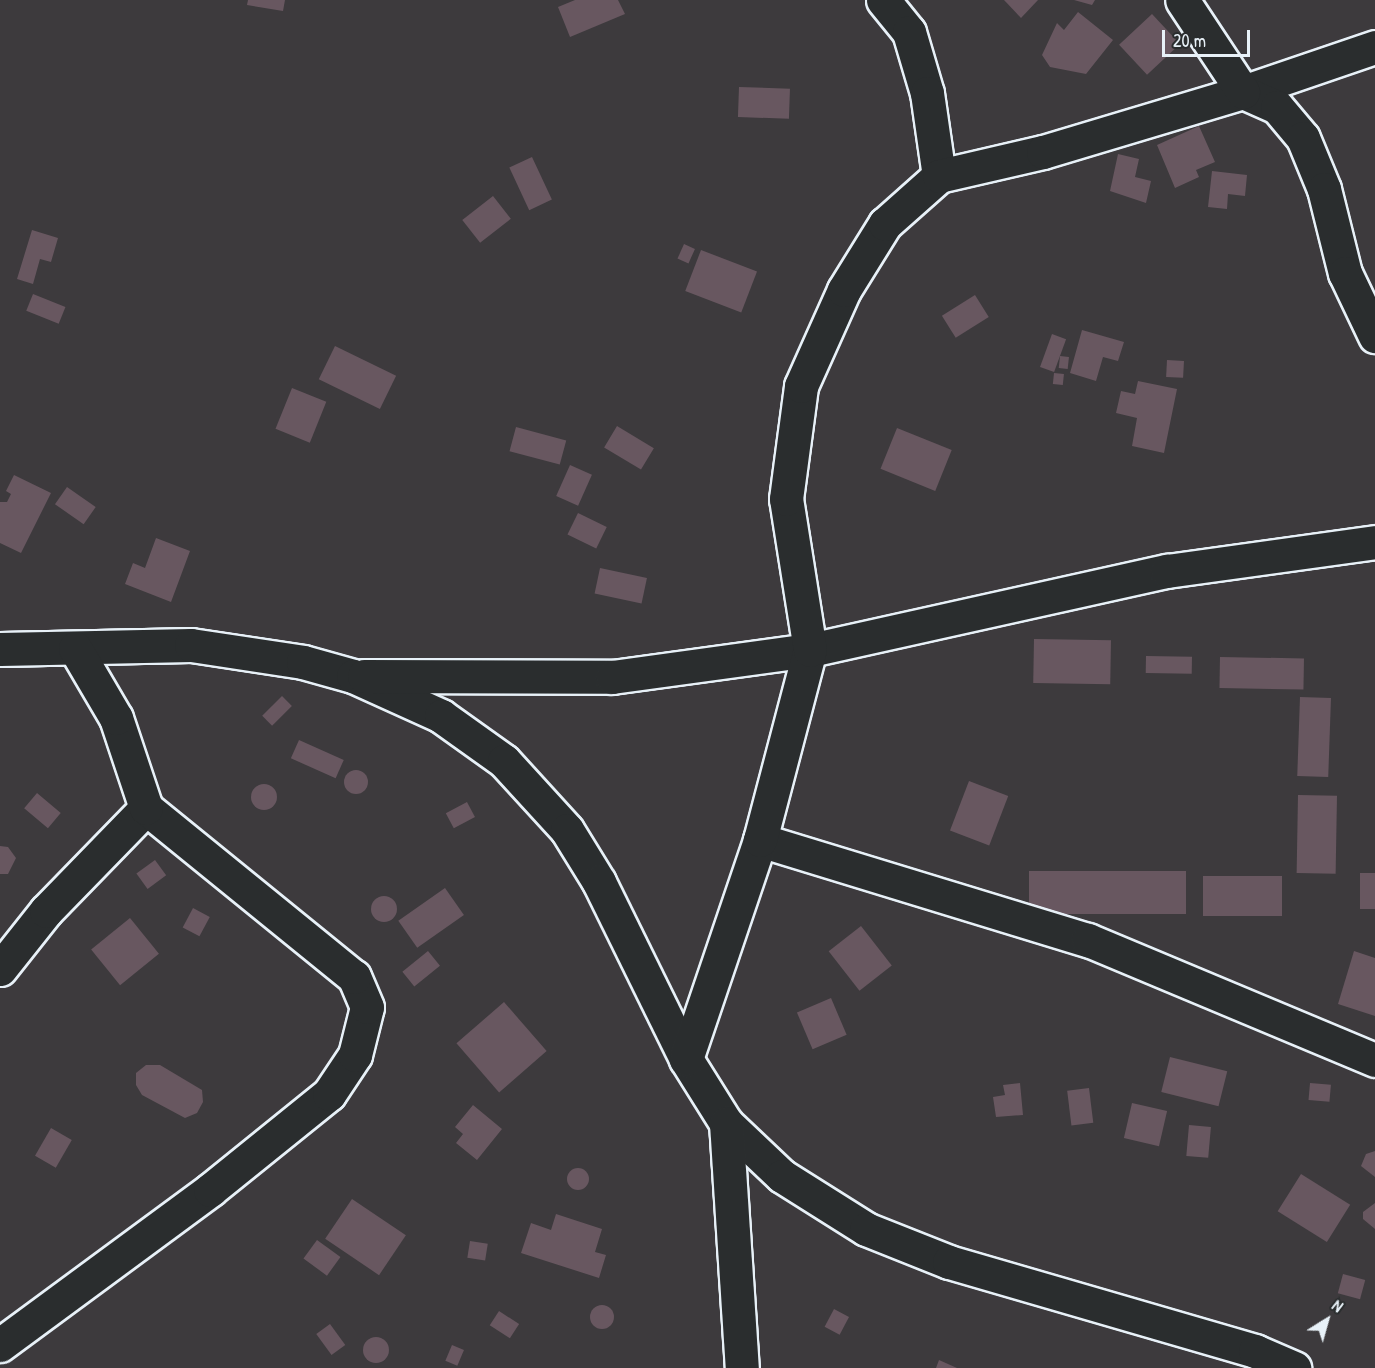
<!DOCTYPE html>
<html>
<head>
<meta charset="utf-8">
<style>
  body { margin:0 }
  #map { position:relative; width:1375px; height:1368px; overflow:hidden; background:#3d3a3d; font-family:"Patrick Hand",sans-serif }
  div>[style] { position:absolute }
  .building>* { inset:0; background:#685760; transform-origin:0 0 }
  .round { border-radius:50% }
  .roads { filter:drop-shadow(2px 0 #e8f1f8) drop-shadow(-2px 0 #e8f1f8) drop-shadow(0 2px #e8f1f8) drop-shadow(0 -2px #e8f1f8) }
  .minor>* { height:33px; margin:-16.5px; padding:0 16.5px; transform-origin:16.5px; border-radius:16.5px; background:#2a2d2e }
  span { translate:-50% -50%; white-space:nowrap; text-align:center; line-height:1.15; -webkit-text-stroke:4.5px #2a2d2e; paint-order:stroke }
  .north { position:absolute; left:1297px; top:1290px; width:60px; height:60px; -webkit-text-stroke:4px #2a2d2e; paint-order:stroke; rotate:37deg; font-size:16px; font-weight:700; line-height:24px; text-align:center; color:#e8f1f8 }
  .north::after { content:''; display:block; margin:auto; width:21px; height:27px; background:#e8f1f8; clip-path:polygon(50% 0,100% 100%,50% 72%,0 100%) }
  .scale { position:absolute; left:1162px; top:30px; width:88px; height:27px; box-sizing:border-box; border:3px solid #e8f1f8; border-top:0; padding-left:8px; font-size:18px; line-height:21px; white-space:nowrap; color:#e8f1f8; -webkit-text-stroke:4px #2a2d2e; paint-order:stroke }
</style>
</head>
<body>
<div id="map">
  <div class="building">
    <div style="clip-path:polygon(248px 0,285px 0,283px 11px,247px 5px)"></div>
    <div style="clip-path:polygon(575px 0,618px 0,625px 14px,570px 37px,558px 7px)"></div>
    <div style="clip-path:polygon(1004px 0,1038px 0,1021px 18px)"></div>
    <div style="clip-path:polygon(1074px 0,1095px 0,1092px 5px)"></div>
    <div style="clip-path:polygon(1078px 12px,1113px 40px,1086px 74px,1050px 67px,1042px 55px,1057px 23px,1064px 30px)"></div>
    <div style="left:1152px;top:14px;width:41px;height:45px;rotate:47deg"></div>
    <div style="left:739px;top:87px;width:51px;height:30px;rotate:2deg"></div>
    <div style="clip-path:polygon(1199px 126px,1215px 162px,1196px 170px,1199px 177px,1175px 188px,1157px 145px)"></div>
    <div style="clip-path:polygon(1118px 154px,1139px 159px,1135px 177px,1151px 181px,1146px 203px,1110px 191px)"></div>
    <div style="left:532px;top:157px;width:47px;height:25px;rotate:65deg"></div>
    <div style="clip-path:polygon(1212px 171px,1247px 175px,1245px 196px,1228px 194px,1227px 209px,1208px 207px)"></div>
    <div style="left:493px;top:196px;width:29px;height:39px;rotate:52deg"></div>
    <div style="clip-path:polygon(32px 230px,58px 238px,51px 262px,40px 259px,33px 284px,17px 279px)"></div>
    <div style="left:684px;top:244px;width:12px;height:16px;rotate:24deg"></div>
    <div style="left:701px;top:250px;width:60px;height:44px;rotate:21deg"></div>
    <div style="left:33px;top:294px;width:35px;height:18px;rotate:22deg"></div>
    <div style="left:975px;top:295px;width:26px;height:39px;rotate:58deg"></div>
    <div style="clip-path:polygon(1082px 330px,1124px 342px,1118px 361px,1103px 357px,1096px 381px,1070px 373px)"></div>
    <div style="left:1052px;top:334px;width:15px;height:35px;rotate:20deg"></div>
    <div style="left:335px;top:346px;width:68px;height:37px;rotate:26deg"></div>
    <div style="left:1060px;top:356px;width:9px;height:12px;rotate:6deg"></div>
    <div style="left:1167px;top:360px;width:17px;height:17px;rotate:3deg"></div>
    <div style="left:1054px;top:373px;width:10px;height:11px;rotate:6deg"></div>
    <div style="clip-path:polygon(1138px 381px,1177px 389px,1164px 453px,1132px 446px,1137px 418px,1116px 413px,1121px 391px,1135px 394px)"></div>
    <div style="left:292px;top:388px;width:37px;height:44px;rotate:22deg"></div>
    <div style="left:617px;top:426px;width:43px;height:25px;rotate:31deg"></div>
    <div style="left:516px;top:427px;width:52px;height:25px;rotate:15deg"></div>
    <div style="left:897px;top:428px;width:59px;height:44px;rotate:22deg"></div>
    <div style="left:570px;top:465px;width:24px;height:34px;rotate:24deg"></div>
    <div style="clip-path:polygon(14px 475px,51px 493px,21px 553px,0 543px,0 502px,7px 502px,11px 494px,6px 491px)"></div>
    <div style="left:67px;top:487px;width:35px;height:21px;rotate:35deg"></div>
    <div style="left:578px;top:513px;width:32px;height:24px;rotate:26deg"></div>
    <div style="clip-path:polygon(156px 538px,190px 551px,171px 602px,125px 584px,133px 563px,145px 568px)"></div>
    <div style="left:600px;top:568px;width:48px;height:26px;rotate:12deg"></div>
    <div style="left:1034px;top:639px;width:77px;height:44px;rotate:1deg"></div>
    <div style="left:1146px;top:656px;width:46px;height:17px;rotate:1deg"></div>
    <div style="left:1220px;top:657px;width:84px;height:31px;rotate:1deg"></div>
    <div style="left:282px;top:696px;width:14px;height:28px;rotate:45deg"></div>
    <div style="left:1300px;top:697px;width:31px;height:79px;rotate:2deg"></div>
    <div style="left:299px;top:740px;width:49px;height:20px;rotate:24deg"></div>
    <div class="round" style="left:344px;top:770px;width:24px;height:24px"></div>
    <div style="left:969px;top:781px;width:42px;height:53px;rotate:21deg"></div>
    <div class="round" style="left:251px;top:784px;width:26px;height:26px"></div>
    <div style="left:37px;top:793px;width:31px;height:20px;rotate:40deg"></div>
    <div style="left:1298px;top:795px;width:39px;height:78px;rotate:1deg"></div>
    <div style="left:467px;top:802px;width:17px;height:24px;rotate:62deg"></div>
    <div style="clip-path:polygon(0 846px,8px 847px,16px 858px,8px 874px,0 874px)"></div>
    <div style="left:155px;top:860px;width:19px;height:23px;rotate:54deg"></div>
    <div style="left:1029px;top:871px;width:157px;height:43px"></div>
    <div style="left:1360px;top:873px;width:15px;height:36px"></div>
    <div style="left:1203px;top:876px;width:79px;height:40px"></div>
    <div style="left:445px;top:888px;width:33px;height:57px;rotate:55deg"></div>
    <div class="round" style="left:371px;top:896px;width:26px;height:26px"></div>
    <div style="left:193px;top:908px;width:19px;height:22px;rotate:28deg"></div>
    <div style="left:130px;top:918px;width:46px;height:50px;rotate:51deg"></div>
    <div style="left:861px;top:926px;width:50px;height:41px;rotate:52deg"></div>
    <div style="left:428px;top:951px;width:19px;height:33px;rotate:51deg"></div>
    <div style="clip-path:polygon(1354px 951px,1375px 958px,1375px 1016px,1338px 1004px)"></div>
    <div style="left:831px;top:998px;width:40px;height:37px;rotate:67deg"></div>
    <div style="left:504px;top:1002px;width:65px;height:63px;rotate:49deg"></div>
    <div style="left:1170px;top:1057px;width:59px;height:36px;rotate:14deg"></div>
    <div style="clip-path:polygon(146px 1065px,160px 1065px,202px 1090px,203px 1102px,197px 1113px,185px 1118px,142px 1095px,136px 1085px,136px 1073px)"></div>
    <div style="clip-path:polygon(1020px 1083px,1023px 1115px,996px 1117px,993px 1097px,1005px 1095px,1003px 1085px)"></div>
    <div style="left:1310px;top:1083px;width:21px;height:17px;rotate:5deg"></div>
    <div style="left:1089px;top:1088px;width:35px;height:22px;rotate:83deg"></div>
    <div style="left:1132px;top:1103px;width:36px;height:36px;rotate:13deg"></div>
    <div style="clip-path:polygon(473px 1105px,502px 1129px,477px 1160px,456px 1143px,463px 1134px,455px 1127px)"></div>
    <div style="left:1189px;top:1125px;width:22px;height:31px;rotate:5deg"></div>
    <div style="left:51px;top:1128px;width:24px;height:32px;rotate:30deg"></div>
    <div style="clip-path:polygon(1375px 1151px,1375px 1177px,1361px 1166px,1366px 1154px)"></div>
    <div class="round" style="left:567px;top:1168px;width:22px;height:22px"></div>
    <div style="left:1301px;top:1174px;width:58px;height:44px;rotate:32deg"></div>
    <div style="left:352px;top:1199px;width:65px;height:48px;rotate:34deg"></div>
    <div style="clip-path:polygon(1375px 1203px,1375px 1229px,1363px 1219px,1363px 1212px)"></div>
    <div style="clip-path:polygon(556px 1214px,602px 1229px,595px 1252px,606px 1255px,599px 1278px,521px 1253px,531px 1223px,551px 1230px)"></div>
    <div style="left:317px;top:1240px;width:29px;height:23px;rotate:36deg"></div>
    <div style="left:470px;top:1241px;width:18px;height:17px;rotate:9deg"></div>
    <div style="left:1343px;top:1274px;width:23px;height:20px;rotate:15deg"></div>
    <div class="round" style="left:590px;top:1305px;width:24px;height:24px"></div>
    <div style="left:834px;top:1309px;width:17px;height:20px;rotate:28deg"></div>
    <div style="left:499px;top:1311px;width:24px;height:17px;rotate:33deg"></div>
    <div style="left:330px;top:1324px;width:26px;height:17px;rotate:54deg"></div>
    <div class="round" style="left:363px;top:1337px;width:26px;height:26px"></div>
    <div style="left:452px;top:1345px;width:13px;height:17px;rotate:23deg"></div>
    <div style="clip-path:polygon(939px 1360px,957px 1368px,936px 1368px)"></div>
  </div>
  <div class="roads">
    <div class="minor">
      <div style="left:883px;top:0;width:41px;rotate:50.9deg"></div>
      <div style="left:909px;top:32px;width:64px;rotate:73.6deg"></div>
      <div style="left:927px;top:93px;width:84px;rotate:81.8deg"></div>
      <div style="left:1375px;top:47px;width:139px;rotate:161.2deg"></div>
      <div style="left:1243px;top:92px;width:37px;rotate:24deg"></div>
      <div style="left:1277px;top:107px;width:40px;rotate:50deg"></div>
      <div style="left:1303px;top:138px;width:55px;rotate:67.6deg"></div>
      <div style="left:1324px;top:189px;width:87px;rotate:76deg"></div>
      <div style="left:1345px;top:273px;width:70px;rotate:64.5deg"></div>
      <div style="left:0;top:649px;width:191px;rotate:-1.2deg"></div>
      <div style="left:191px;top:645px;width:113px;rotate:8.6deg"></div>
      <div style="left:303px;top:662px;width:52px;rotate:15.6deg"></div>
      <div style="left:353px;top:676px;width:97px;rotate:24.4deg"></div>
      <div style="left:441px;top:716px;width:77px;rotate:35.5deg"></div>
      <div style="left:504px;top:761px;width:93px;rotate:47.6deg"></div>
      <div style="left:567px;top:830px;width:61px;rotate:58.4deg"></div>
      <div style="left:599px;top:882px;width:197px;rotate:63.8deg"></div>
      <div style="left:686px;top:1059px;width:75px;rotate:58deg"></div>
      <div style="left:726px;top:1123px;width:77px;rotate:43.4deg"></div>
      <div style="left:782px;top:1176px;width:99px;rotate:32.2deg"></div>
      <div style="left:866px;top:1229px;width:89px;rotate:21.7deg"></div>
      <div style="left:949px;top:1262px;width:319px;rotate:16.2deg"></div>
      <div style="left:1255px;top:1351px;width:43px;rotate:23.6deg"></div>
      <div style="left:364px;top:676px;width:248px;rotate:0.2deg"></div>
      <div style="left:612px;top:677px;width:200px;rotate:-7.8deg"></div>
      <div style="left:810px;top:650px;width:366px;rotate:-12.5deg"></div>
      <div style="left:1167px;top:571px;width:210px;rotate:-7.9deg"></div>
      <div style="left:760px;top:840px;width:343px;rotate:17deg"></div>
      <div style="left:1088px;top:940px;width:311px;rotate:22.7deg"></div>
      <div style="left:0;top:969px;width:74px;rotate:-51.6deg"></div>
      <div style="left:46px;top:911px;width:144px;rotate:-45.8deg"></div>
      <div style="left:686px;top:1059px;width:231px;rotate:-71.3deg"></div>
      <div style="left:760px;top:840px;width:196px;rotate:-75.3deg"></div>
      <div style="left:810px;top:650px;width:153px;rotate:-99deg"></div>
      <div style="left:786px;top:499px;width:114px;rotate:-82.4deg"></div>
      <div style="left:801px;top:386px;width:105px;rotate:-65.9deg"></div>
      <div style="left:844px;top:290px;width:78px;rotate:-58.2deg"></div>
      <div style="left:885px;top:224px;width:72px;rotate:-41.6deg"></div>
      <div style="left:939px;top:176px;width:107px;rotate:-13deg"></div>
      <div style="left:1043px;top:152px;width:209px;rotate:-16.7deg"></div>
      <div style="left:1243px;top:92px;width:110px;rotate:-123.5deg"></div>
      <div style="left:726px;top:1123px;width:246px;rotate:86.3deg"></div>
      <div style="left:0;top:1345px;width:261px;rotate:-36.4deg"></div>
      <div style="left:210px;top:1190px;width:153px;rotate:-38.9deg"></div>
      <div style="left:329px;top:1094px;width:47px;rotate:-56.3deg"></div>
      <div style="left:355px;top:1055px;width:49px;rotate:-76deg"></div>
      <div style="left:367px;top:1007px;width:33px;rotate:-113deg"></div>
      <div style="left:354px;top:977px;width:268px;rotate:-140.9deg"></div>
      <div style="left:146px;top:808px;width:95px;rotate:-108.4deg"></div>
      <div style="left:116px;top:718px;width:81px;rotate:-120.4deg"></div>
    </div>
  </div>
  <div class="north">N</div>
  <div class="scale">20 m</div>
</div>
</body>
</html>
